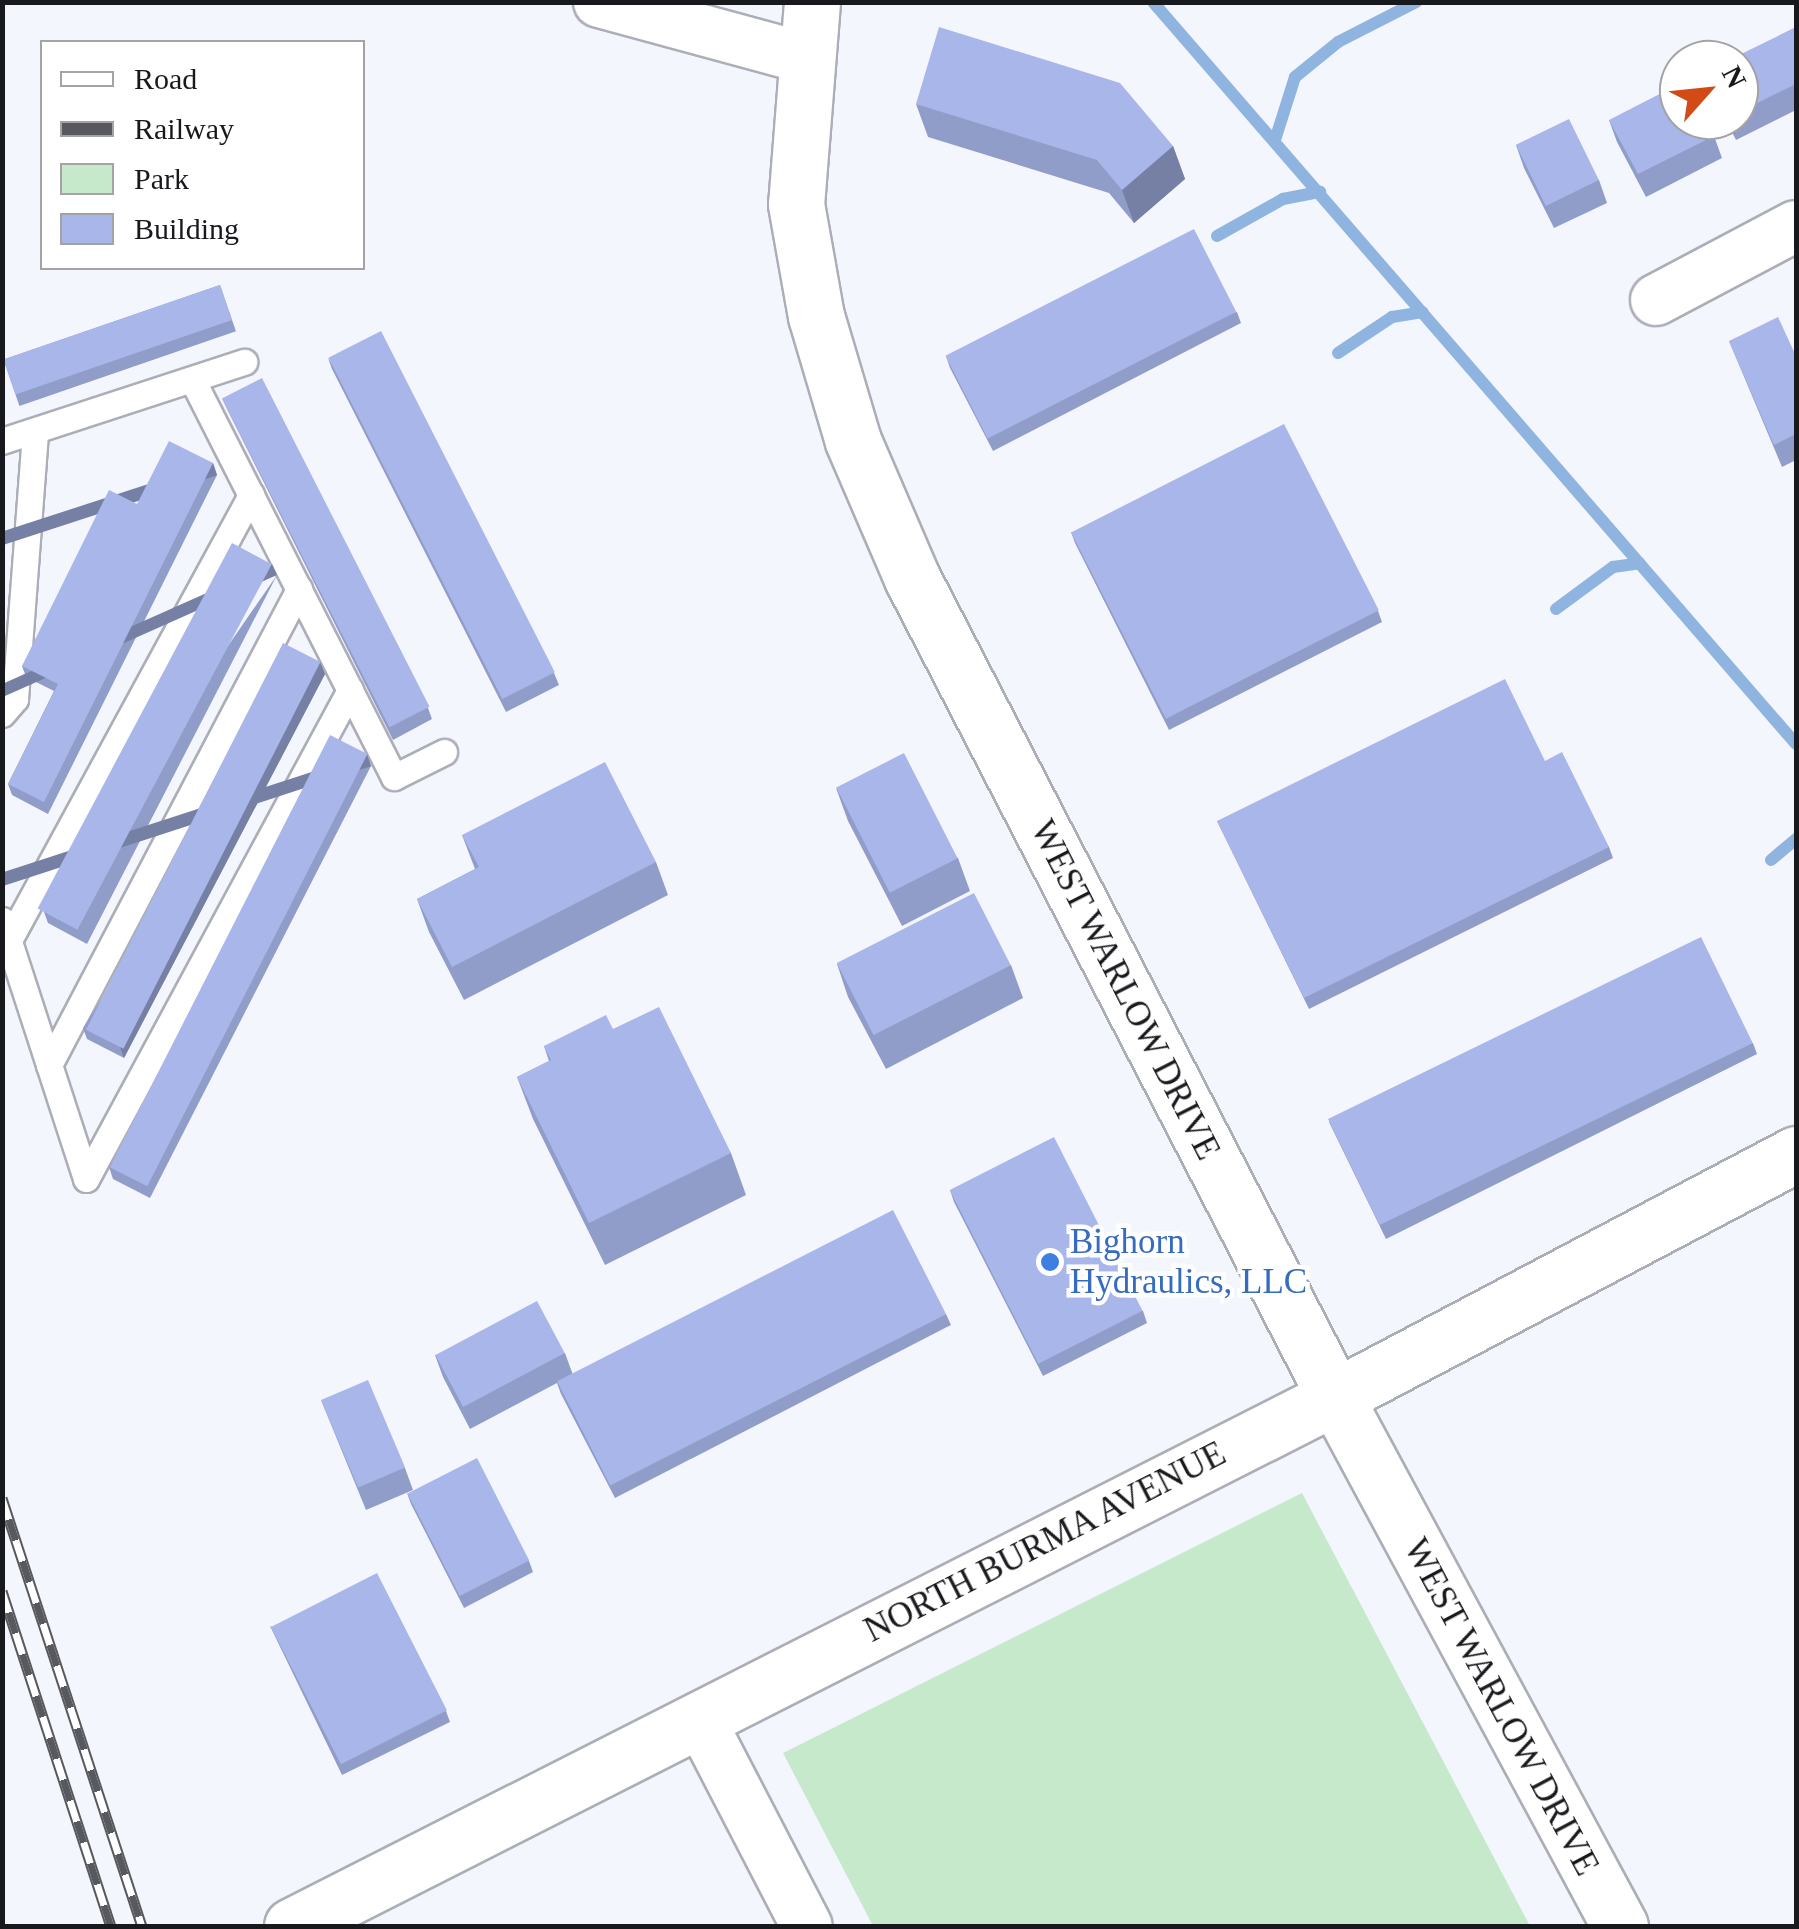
<!DOCTYPE html>
<html>
<head>
<meta charset="utf-8">
<style>
  body { margin:0 }
  #map { position:relative; width:1799px; height:1929px; overflow:hidden; background:#f4f6fe; font-family:Georgia,serif }
  div>[style] { position:absolute }
  .green>* { inset:0; background:#c6e9cc }
  .stream>* { height:12px; margin:-6px; padding:0 6px; transform-origin:6px; border-radius:6px; background:#8fb4e0 }
  .roads { filter:drop-shadow(2px 0 #acaeb7) drop-shadow(-2px 0 #acaeb7) drop-shadow(0 2px #acaeb7) drop-shadow(0 -2px #acaeb7) }
  .service>* { height:25px; margin:-12.5px; padding:0 12.5px; transform-origin:12.5px; border-radius:12.5px; background:#fff }
  .minor>* { height:50px; margin:-25px; padding:0 25px; transform-origin:25px; border-radius:25px; background:#fff }
  .tertiary>* { height:55px; margin:-27.5px; padding:0 27.5px; transform-origin:27.5px; border-radius:27.5px; background:#fff }
  .rail>* { height:11px; margin-top:-5.5px; transform-origin:0; background:repeating-linear-gradient(90deg,#fff 0 22px,#58595e 0 44px); box-sizing:border-box; border-block:2px solid #58595e }
  .wall>* { inset:0; background:#919dc9; transform-origin:0 0 }
  .shaded-wall>* { inset:0; background:#767fa4; transform-origin:0 0 }
  .building>* { inset:0; background:#a9b6ea; transform-origin:0 0 }
  .dots>* { width:28px; height:28px; translate:-50% -50%; box-sizing:border-box; border:5px solid #fff; border-radius:50% }
  span { translate:-50% -50%; white-space:nowrap; text-align:center; line-height:1.15; -webkit-text-stroke:9px #fff; paint-order:stroke }
  .street-label { font-size:35px; color:#18191c }
  .shop-label { font-size:35px; color:#366cbe }
  .left { translate:0 -50%; text-align:left }
  .frame { position:absolute; inset:0; border:5px solid #18191c; pointer-events:none }
  .legend { position:absolute; left:40px; top:40px; width:325px; height:230px; box-sizing:border-box; background:#fff; border:2px solid #a3a3a4; margin:0; padding:12px 18px; list-style:none; font-size:30px; color:#18191c }
  .legend li { display:flex; align-items:center; gap:20px; height:50px }
  .legend b { width:50px; border:2px solid #a3a3a4 }
  .north { position:absolute; left:1659px; top:40px; width:100px; height:100px; box-sizing:border-box; background:#fff; border:2px solid #a3a3a4; border-radius:50%; rotate:63deg; font-size:28px; font-weight:700; line-height:40px; text-align:center; color:#18191c }
  .north::after { content:''; display:block; margin:auto; width:35px; height:45px; background:#d24b17; clip-path:polygon(50% 0,100% 100%,50% 72%,0 100%) }
</style>
</head>
<body>
<div id="map">
  <div class="green">
    <div style="clip-path:polygon(1302px 1493px,1530px 1926px,873px 1926px,783px 1753px)"></div>
  </div>
  <div class="stream">
    <div style="left:1153px;top:2px;width:982px;rotate:49.09deg"></div>
    <div style="left:1275px;top:140px;width:66px;rotate:-72.4deg"></div>
    <div style="left:1295px;top:77px;width:55px;rotate:-39.1deg"></div>
    <div style="left:1338px;top:42px;width:88px;rotate:-27.1deg"></div>
    <div style="left:1217px;top:236px;width:76px;rotate:-29.3deg"></div>
    <div style="left:1283px;top:199px;width:38px;rotate:-11deg"></div>
    <div style="left:1338px;top:353px;width:65px;rotate:-33.7deg"></div>
    <div style="left:1392px;top:317px;width:31px;rotate:-9deg"></div>
    <div style="left:1556px;top:609px;width:71px;rotate:-36.4deg"></div>
    <div style="left:1613px;top:567px;width:27px;rotate:-8deg"></div>
    <div style="left:1771px;top:860px;width:33px;rotate:-40deg"></div>
  </div>
  <div class="roads">
    <div class="service">
      <div style="left:193px;top:381px;width:444px;rotate:63.1deg"></div>
      <div style="left:394px;top:777px;width:56px;rotate:-26.6deg"></div>
      <div style="left:2px;top:441px;width:255px;rotate:-18.1deg"></div>
      <div style="left:2px;top:714px;width:20px;rotate:-49deg"></div>
      <div style="left:15px;top:699px;width:269px;rotate:-85.7deg"></div>
      <div style="left:2px;top:920px;width:272px;rotate:72deg"></div>
      <div style="left:86px;top:1179px;width:556px;rotate:-61.64deg"></div>
      <div style="left:9px;top:940px;width:507px;rotate:-61.46deg"></div>
      <div style="left:49px;top:1065px;width:538px;rotate:-62.29deg"></div>
    </div>
    <div class="minor">
      <div style="left:599px;top:2px;width:213px;rotate:15.2deg"></div>
      <div style="left:1656px;top:300px;width:158px;rotate:-27.9deg"></div>
      <div style="left:699px;top:1718px;width:234px;rotate:62.6deg"></div>
    </div>
    <div class="tertiary">
      <div style="left:812px;top:2px;width:203px;rotate:94.5deg"></div>
      <div style="left:796px;top:204px;width:114px;rotate:79.9deg"></div>
      <div style="left:816px;top:316px;width:130px;rotate:73.5deg"></div>
      <div style="left:853px;top:441px;width:149px;rotate:66.7deg"></div>
      <div style="left:912px;top:578px;width:922px;rotate:62.68deg"></div>
      <div style="left:1335px;top:1397px;width:601px;rotate:61.69deg"></div>
      <div style="left:292px;top:1926px;width:1169px;rotate:-26.89deg"></div>
      <div style="left:1335px;top:1397px;width:521px;rotate:-27.79deg"></div>
    </div>
  </div>
  <div class="rail">
    <div style="left:2px;top:1498px;width:450px;rotate:71.9deg"></div>
    <div style="left:2px;top:1591px;width:352px;rotate:72deg"></div>
  </div>
  <div class="wall">
    <div style="clip-path:polygon(1796px 27px,1796px 110px,1736px 140px,1726px 120px,1739px 120px,1739px 60px)"></div>
    <div style="clip-path:polygon(916px 104px,1173px 146px,1185px 179px,1134px 223px,1109px 193px,928px 137px)"></div>
    <div style="clip-path:polygon(1609px 120px,1714px 136px,1722px 158px,1646px 197px,1617px 142px)"></div>
    <div style="clip-path:polygon(1516px 145px,1599px 180px,1607px 203px,1554px 228px,1524px 168px)"></div>
    <div style="left:220px;top:285px;width:49px;height:229px;rotate:71deg"></div>
    <div style="clip-path:polygon(1237px 312px,1241px 323px,993px 451px,950px 368px,946px 356px)"></div>
    <div style="clip-path:polygon(1729px 341px,1796px 356px,1796px 460px,1782px 467px)"></div>
    <div style="clip-path:polygon(328px 358px,554px 673px,559px 685px,506px 712px,332px 369px)"></div>
    <div style="clip-path:polygon(222px 398px,428px 708px,432px 719px,393px 740px,227px 409px)"></div>
    <div style="clip-path:polygon(213px 463px,217px 475px,48px 814px,12px 795px,8px 784px,54px 691px,26px 677px,22px 666px,137px 504px)"></div>
    <div style="clip-path:polygon(1071px 532px,1378px 611px,1382px 622px,1169px 730px,1075px 543px)"></div>
    <div style="clip-path:polygon(277px 575px,87px 944px,48px 923px,44px 912px)"></div>
    <div style="clip-path:polygon(320px 662px,325px 674px,124px 1058px,87px 1039px,83px 1028px)"></div>
    <div style="clip-path:polygon(367px 754px,371px 766px,150px 1198px,113px 1179px,109px 1167px)"></div>
    <div style="clip-path:polygon(1545px 761px,1609px 847px,1613px 858px,1309px 1009px,1217px 821px)"></div>
    <div style="clip-path:polygon(836px 788px,958px 858px,970px 891px,902px 926px,848px 821px)"></div>
    <div style="clip-path:polygon(462px 835px,656px 862px,668px 895px,464px 1000px,429px 932px,417px 899px,475px 869px)"></div>
    <div style="clip-path:polygon(837px 964px,1011px 965px,1023px 998px,886px 1069px,848px 997px)"></div>
    <div style="clip-path:polygon(613px 1029px,731px 1153px,746px 1195px,605px 1265px,533px 1119px,517px 1077px,549px 1061px,544px 1046px)"></div>
    <div style="clip-path:polygon(1753px 1043px,1757px 1054px,1386px 1239px,1329px 1122px)"></div>
    <div style="clip-path:polygon(950px 1190px,1143px 1311px,1147px 1323px,1043px 1376px,954px 1202px)"></div>
    <div style="clip-path:polygon(946px 1314px,951px 1325px,615px 1498px,561px 1394px,557px 1383px,470px 1429px,443px 1377px,435px 1355px,565px 1353px,573px 1375px)"></div>
    <div style="clip-path:polygon(321px 1400px,405px 1468px,413px 1490px,366px 1510px)"></div>
    <div style="clip-path:polygon(407px 1493px,529px 1561px,533px 1572px,464px 1608px,411px 1504px)"></div>
    <div style="clip-path:polygon(270px 1626px,446px 1711px,450px 1722px,342px 1775px)"></div>
  </div>
  <div class="shaded-wall">
    <div style="clip-path:polygon(1173px 146px,1185px 179px,1134px 223px,1122px 190px)"></div>
    <div style="left:213px;top:463px;width:13px;height:379px;rotate:72deg"></div>
    <div style="left:272px;top:564px;width:12px;height:415px;rotate:66deg"></div>
    <div style="clip-path:polygon(320px 662px,325px 674px,124px 1058px,120px 1047px)"></div>
    <div style="left:367px;top:754px;width:13px;height:485px;rotate:72deg"></div>
  </div>
  <div class="building">
    <div style="clip-path:polygon(939px 27px,1120px 83px,1173px 146px,1122px 190px,1097px 160px,916px 104px)"></div>
    <div style="clip-path:polygon(1796px 27px,1796px 84px,1739px 112px,1739px 60px,1731px 59px)"></div>
    <div style="clip-path:polygon(1679px 84px,1679px 120px,1706px 120px,1714px 136px,1638px 174px,1609px 120px)"></div>
    <div style="left:1569px;top:119px;width:68px;height:59px;rotate:64deg"></div>
    <div style="left:1194px;top:229px;width:93px;height:279px;rotate:63deg"></div>
    <div style="left:220px;top:285px;width:37px;height:229px;rotate:71deg"></div>
    <div style="clip-path:polygon(1778px 317px,1796px 356px,1796px 434px,1774px 445px,1729px 341px)"></div>
    <div style="left:381px;top:331px;width:383px;height:59px;rotate:63deg"></div>
    <div style="left:262px;top:378px;width:369px;height:45px;rotate:63deg"></div>
    <div style="left:1284px;top:424px;width:209px;height:239px;rotate:63deg"></div>
    <div style="clip-path:polygon(169px 441px,213px 463px,44px 802px,8px 784px,58px 684px,22px 666px,109px 490px,137px 504px)"></div>
    <div style="left:232px;top:543px;width:45px;height:414px;rotate:28deg"></div>
    <div style="left:283px;top:643px;width:42px;height:434px;rotate:27deg"></div>
    <div style="clip-path:polygon(1505px 679px,1545px 761px,1562px 752px,1609px 847px,1304px 998px,1217px 821px)"></div>
    <div style="left:330px;top:735px;width:42px;height:485px;rotate:27deg"></div>
    <div style="left:904px;top:753px;width:118px;height:76px;rotate:63deg"></div>
    <div style="clip-path:polygon(605px 762px,656px 862px,452px 967px,417px 899px,479px 867px,462px 835px)"></div>
    <div style="left:974px;top:893px;width:81px;height:154px;rotate:63deg"></div>
    <div style="left:1701px;top:937px;width:118px;height:415px;rotate:64deg"></div>
    <div style="clip-path:polygon(659px 1007px,731px 1153px,589px 1223px,517px 1077px,551px 1060px,544px 1046px,606px 1015px,613px 1029px)"></div>
    <div style="left:1054px;top:1137px;width:195px;height:117px;rotate:63deg"></div>
    <div style="left:893px;top:1210px;width:117px;height:377px;rotate:63deg"></div>
    <div style="left:537px;top:1301px;width:59px;height:115px;rotate:62deg"></div>
    <div style="left:368px;top:1380px;width:95px;height:51px;rotate:67deg"></div>
    <div style="left:477px;top:1458px;width:115px;height:78px;rotate:63deg"></div>
    <div style="left:377px;top:1573px;width:154px;height:119px;rotate:63deg"></div>
  </div>
  <div class="dots">
    <div style="left:1050px;top:1262px;background:#3f7fe0"></div>
  </div>
  <div class="street-label">
    <span style="left:1125px;top:990px;rotate:63deg">WEST WARLOW DRIVE</span>
    <span style="left:1045px;top:1542px;rotate:-27deg">NORTH BURMA AVENUE</span>
    <span style="left:1501px;top:1707px;rotate:62deg">WEST WARLOW DRIVE</span>
  </div>
  <div class="shop-label">
    <span class="left" style="left:1070px;top:1262px">Bighorn<br>Hydraulics, LLC</span>
  </div>
  <div class="frame"></div>
  <ul class="legend">
  <li><b style="height:12px;background:#fff"></b>Road</li>
  <li><b style="height:12px;background:#58595e"></b>Railway</li>
  <li><b style="height:28px;background:#c6e9cc"></b>Park</li>
  <li><b style="height:28px;background:#a9b6ea"></b>Building</li>
  </ul>
  <div class="north">N</div>
</div>
</body>
</html>
